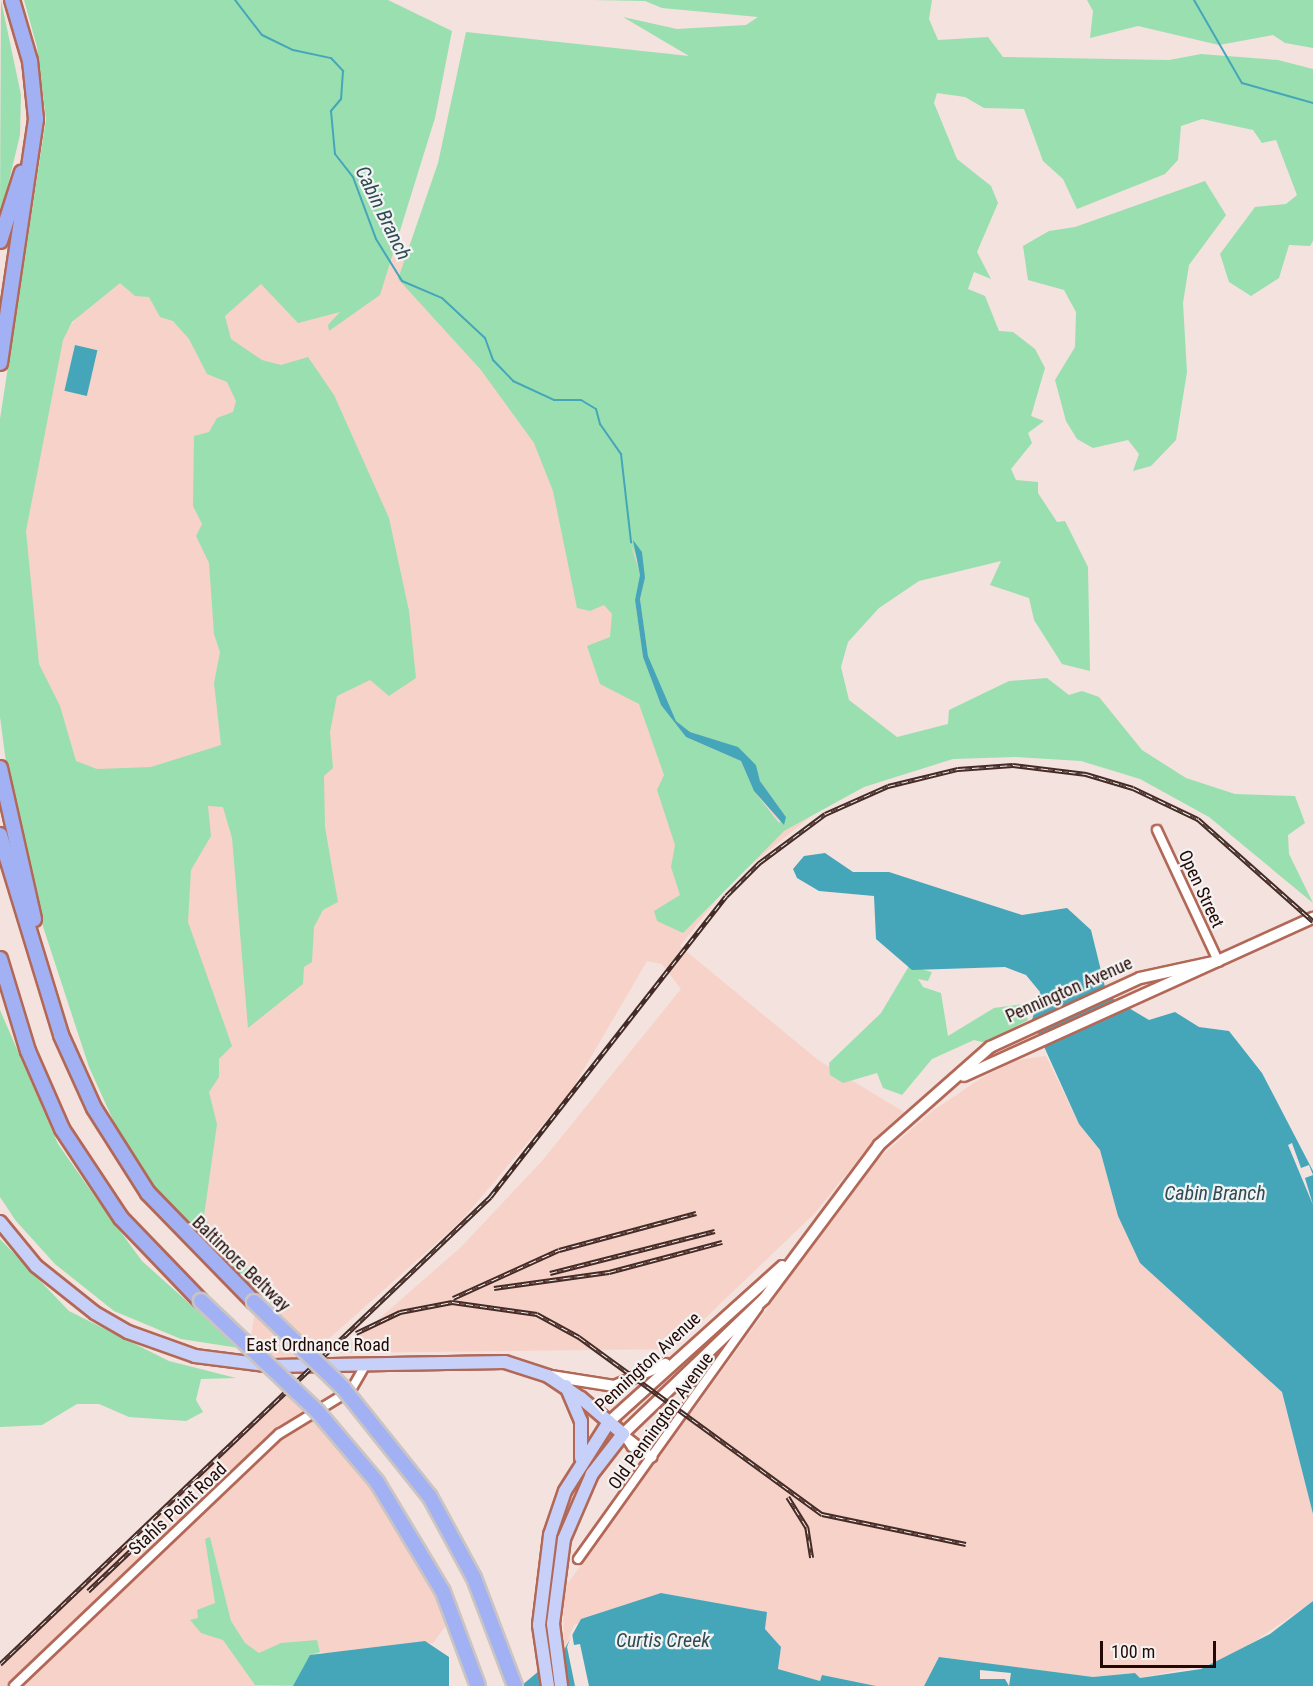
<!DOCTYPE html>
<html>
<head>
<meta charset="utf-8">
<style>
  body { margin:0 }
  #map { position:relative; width:1313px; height:1686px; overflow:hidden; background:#f3e2dd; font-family:"Roboto Condensed",sans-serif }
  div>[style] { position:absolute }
  .built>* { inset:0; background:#f7d2c9 }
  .green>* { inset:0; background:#9adfb0 }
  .water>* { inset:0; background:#45a6ba; transform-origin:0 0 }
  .pier>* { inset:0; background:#f3e2dd }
  .stream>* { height:2px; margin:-1px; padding:0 1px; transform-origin:1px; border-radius:1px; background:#45a6ba }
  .roads { filter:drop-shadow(2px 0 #b36857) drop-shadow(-2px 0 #b36857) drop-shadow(0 2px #b36857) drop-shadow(0 -2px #b36857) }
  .street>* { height:8px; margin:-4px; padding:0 4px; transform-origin:4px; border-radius:4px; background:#fff }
  .secondary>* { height:10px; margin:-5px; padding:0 5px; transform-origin:5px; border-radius:5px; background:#fff }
  .primary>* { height:12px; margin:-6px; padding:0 6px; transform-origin:6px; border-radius:6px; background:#c7d0f8 }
  .highway>* { height:14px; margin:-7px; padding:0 7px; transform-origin:7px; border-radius:7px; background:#a2b1f3 }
  .rail>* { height:4.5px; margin-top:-2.25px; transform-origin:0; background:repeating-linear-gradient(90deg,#f3f3f3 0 7px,#452b26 0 14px); box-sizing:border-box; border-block:2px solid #452b26 }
  .bridges { filter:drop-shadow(2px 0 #cac4c3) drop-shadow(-2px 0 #cac4c3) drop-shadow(0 2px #cac4c3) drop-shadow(0 -2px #cac4c3) }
  .highway-bridge>* { height:14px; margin:-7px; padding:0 7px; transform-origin:7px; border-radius:7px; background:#a2b1f3 }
  span { translate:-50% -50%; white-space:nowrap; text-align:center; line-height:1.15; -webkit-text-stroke:4.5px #f3f3f3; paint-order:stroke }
  .street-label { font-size:18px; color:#240803 }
  .water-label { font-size:20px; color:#2e4c53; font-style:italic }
  .scale { position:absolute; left:1100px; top:1641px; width:116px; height:27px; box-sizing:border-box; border:3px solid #240803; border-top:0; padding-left:8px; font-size:18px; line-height:21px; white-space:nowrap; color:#240803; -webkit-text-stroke:4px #f3f3f3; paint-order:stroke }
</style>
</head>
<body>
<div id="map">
  <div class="built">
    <div style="clip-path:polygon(381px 228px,621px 509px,793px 814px,810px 817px,732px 880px,680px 946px,818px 1060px,904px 1112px,877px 1136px,815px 1213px,673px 1349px,340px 1353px,461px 1247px,542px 1161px,681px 989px,662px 964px,647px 961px,571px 1091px,461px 1221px,322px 1345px,298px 1357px,248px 1356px,259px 1286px,227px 1256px,187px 1187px,19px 663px,17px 527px,39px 401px,64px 335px,133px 240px)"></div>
    <div style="clip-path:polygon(1046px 1056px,1079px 1124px,1100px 1150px,1118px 1216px,1282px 1392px,1313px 1514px,1313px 1601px,1226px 1661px,1140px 1678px,1135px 1673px,1093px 1677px,939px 1657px,924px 1686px,876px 1686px,822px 1675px,820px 1681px,778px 1669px,781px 1647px,765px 1629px,766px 1612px,661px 1593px,574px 1625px,564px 1650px,563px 1590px,872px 1164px,931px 1112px,983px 1077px,1017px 1060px)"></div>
    <div style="clip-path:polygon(288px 1389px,348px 1446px,453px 1616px,433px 1643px,339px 1655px,320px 1652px,293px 1686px,0 1686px,0 1664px)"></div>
  </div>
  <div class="green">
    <div style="clip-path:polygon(1px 0,21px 95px,20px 135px,0 218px)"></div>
    <div style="clip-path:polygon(evenodd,24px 0,388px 0,452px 31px,435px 118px,380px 295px,329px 331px,328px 325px,340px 312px,298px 323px,261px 284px,225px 316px,231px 339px,262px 360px,281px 365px,308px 357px,334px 395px,389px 518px,409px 611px,416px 678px,389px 696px,370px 680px,337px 696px,330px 732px,333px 768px,324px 776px,325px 827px,338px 902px,323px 910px,314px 927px,312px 962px,304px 967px,303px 984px,248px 1028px,232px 838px,223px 807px,208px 806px,211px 836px,191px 870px,188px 922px,232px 1046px,219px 1059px,219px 1077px,209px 1092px,217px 1124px,204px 1216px,222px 1247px,275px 1290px,279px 1298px,274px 1306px,197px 1235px,140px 1172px,119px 1133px,89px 1067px,34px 899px,6px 762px,0 717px,0 419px,46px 119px,37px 47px,24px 0,120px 283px,135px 296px,149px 297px,160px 317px,173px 321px,189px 339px,207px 374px,227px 382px,236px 401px,233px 412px,217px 418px,209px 432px,194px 436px,193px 506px,202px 524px,196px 536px,209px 563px,214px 634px,220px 652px,214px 683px,221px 745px,151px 767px,97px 769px,76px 761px,60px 706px,39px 664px,26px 531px,63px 340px,72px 322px,120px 283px)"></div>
    <div style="clip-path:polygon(evenodd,593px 0,932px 0,929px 19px,938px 40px,988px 37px,1003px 57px,1169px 60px,1201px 54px,1278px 60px,1313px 69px,1313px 241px,1310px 246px,1289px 245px,1279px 278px,1251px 296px,1229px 282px,1220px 254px,1255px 207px,1286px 204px,1297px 195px,1276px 140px,1262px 143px,1253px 130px,1202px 119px,1181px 126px,1178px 160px,1165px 174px,1077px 209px,1063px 179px,1043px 161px,1024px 109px,984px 108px,965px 97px,937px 93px,934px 103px,957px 159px,991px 186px,998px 203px,977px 252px,991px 279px,974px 272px,968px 289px,985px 296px,999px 331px,1013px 332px,1035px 349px,1045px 368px,1031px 416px,1044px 421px,1028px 433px,1032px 443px,1011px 469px,1016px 480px,1038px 482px,1038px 493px,1057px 522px,1065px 521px,1088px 567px,1090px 671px,1062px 664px,1034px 620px,1029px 598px,990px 585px,1001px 561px,919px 581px,879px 608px,848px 642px,841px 667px,849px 700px,897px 737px,948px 724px,949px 710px,1009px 681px,1047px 678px,1069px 695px,1082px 691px,1099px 697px,1142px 750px,1186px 778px,1235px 794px,1295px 796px,1305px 823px,1288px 835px,1289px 854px,1313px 903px,1209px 817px,1140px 779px,1081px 761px,1016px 757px,953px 759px,864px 787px,784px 831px,683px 933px,657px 921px,654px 911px,680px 895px,671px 867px,675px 845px,657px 790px,664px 775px,639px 704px,600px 684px,587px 646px,610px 637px,612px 614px,604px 605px,590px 611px,577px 608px,553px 491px,534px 443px,481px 370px,398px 279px,438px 163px,466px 32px,689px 56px,623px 17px,677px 29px,746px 25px,758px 17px,662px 8px,645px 1px,593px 0,630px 542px,645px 578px,640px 599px,648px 656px,676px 721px,690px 732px,737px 747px,756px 765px,760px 781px,786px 817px,779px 823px,754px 791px,741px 761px,686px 737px,661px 705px,643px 657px,635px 600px,641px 576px,630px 542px)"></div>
    <div style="clip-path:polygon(1087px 0,1313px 0,1313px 48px,1285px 43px,1273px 35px,1219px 45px,1138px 26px,1090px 38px,1093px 11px)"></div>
    <div style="clip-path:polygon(1205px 181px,1226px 215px,1189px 265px,1183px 303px,1187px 372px,1176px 440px,1151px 466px,1133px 471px,1139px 454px,1128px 440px,1093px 448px,1077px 439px,1066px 421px,1055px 380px,1075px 347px,1076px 312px,1064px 290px,1028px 280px,1023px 246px,1049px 231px,1075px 227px)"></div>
    <div style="clip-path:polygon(909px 966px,932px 972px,928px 981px,918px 979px,923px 987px,941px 993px,948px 1036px,994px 1008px,1023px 1004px,1028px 1020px,986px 1043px,974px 1040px,932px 1059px,902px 1095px,883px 1088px,877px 1073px,843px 1083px,830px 1075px,829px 1063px,881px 1013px)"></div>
    <div style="clip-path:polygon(0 1010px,58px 1144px,98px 1201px,142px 1261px,239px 1348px,181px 1339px,114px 1311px,55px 1264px,16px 1221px,0 1197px)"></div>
    <div style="clip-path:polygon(0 1239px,69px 1311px,169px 1361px,236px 1378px,201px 1379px,196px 1400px,203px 1412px,186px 1421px,129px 1417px,99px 1404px,77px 1404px,42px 1425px,0 1427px)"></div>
    <div style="clip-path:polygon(210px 1537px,231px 1621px,245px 1643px,259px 1653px,281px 1643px,317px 1640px,320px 1652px,310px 1655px,326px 1686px,255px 1685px,223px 1640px,201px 1633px,190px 1620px,198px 1618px,197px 1610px,215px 1603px,205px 1539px)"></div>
  </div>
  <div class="water">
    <div style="left:75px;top:345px;width:23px;height:47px;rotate:13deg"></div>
    <div style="clip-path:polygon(633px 540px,642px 552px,645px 578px,640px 599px,648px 656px,676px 721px,690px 732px,738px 747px,756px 765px,760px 781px,786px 817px,784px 825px,754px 791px,741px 761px,686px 737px,661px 705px,643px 657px,635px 600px,640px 575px)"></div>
    <div style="clip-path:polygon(825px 853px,853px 872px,889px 872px,1022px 915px,1067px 908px,1091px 930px,1107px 995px,1149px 1020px,1175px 1012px,1199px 1027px,1229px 1031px,1262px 1073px,1313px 1171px,1313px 1514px,1282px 1392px,1140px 1263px,1118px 1216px,1100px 1150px,1079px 1124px,1032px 1020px,1040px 992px,1026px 975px,1005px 967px,912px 970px,876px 939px,874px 896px,819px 891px,797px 878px,793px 869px,804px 856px)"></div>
    <div style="clip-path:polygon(661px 1593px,767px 1612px,765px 1629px,781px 1647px,778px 1669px,820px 1681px,822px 1675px,876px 1686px,521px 1686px,564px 1650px,581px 1619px)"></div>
    <div style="clip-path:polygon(1313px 1601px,1313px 1686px,924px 1686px,939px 1657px,1093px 1677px,1135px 1673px,1140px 1678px,1201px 1669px,1270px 1634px)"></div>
    <div style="clip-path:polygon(425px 1641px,449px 1657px,449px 1686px,293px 1686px,310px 1655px)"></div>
  </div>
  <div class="pier">
    <div style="clip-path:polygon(1292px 1143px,1301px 1168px,1309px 1165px,1313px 1175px,1305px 1178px,1313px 1205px,1288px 1145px)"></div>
    <div style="clip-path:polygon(572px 1633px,574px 1645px,580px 1644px,589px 1686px,575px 1686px,567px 1647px)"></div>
    <div style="clip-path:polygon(980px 1670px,1011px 1673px,1009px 1686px,1005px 1679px,980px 1679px)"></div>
  </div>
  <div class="stream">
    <div style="left:235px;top:0;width:44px;rotate:52.4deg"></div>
    <div style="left:262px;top:35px;width:34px;rotate:26deg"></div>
    <div style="left:293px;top:50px;width:39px;rotate:12deg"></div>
    <div style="left:331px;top:58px;width:18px;rotate:47deg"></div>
    <div style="left:343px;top:71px;width:28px;rotate:94deg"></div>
    <div style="left:341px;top:99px;width:16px;rotate:130deg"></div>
    <div style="left:331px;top:111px;width:43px;rotate:84.7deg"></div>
    <div style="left:335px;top:154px;width:29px;rotate:52deg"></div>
    <div style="left:353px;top:177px;width:66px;rotate:69.6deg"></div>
    <div style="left:376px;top:239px;width:49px;rotate:58.2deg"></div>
    <div style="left:402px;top:281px;width:43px;rotate:23deg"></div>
    <div style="left:442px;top:298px;width:59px;rotate:42.9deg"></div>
    <div style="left:485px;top:338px;width:23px;rotate:70deg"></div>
    <div style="left:493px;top:360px;width:29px;rotate:46deg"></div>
    <div style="left:513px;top:381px;width:45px;rotate:24.9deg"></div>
    <div style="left:554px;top:400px;width:27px"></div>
    <div style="left:581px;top:400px;width:17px;rotate:31deg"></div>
    <div style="left:596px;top:409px;width:16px;rotate:75deg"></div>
    <div style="left:600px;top:424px;width:37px;rotate:55deg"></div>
    <div style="left:621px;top:454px;width:89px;rotate:83.5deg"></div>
    <div style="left:1194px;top:0;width:96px;rotate:60deg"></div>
    <div style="left:1242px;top:83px;width:74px;rotate:15.7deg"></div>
  </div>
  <div class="roads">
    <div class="street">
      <div style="left:1157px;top:830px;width:145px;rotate:65deg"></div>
      <div style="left:623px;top:1434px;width:16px;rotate:55deg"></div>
      <div style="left:632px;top:1447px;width:22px;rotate:27deg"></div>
      <div style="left:624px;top:1435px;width:36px;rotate:38deg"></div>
      <div style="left:578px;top:1559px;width:309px;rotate:-54.4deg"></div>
      <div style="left:14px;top:1686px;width:366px;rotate:-43.6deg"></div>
      <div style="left:279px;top:1434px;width:84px;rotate:-31.4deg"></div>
      <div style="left:351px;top:1390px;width:30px;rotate:-60deg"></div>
    </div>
    <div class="secondary">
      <div style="left:964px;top:1076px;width:383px;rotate:-24.4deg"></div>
      <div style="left:551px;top:1376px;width:64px;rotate:9deg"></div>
      <div style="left:614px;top:1386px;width:56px;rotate:-23.3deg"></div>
      <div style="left:609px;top:1422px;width:233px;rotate:-42deg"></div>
      <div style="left:623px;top:1434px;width:195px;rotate:-43.8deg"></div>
      <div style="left:764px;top:1299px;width:192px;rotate:-53.2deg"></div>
      <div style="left:879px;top:1145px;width:148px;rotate:-41.4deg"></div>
      <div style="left:990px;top:1047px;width:165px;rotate:-24.7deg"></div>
      <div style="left:1140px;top:978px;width:80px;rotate:-12.3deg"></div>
    </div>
    <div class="primary">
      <div style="left:0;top:1222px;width:57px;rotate:50.7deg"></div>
      <div style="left:36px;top:1266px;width:75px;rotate:38.5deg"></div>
      <div style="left:95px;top:1313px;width:38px;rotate:30deg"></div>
      <div style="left:128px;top:1332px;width:71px;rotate:19.7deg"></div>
      <div style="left:195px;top:1356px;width:79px;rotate:7.3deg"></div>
      <div style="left:273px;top:1366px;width:232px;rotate:-1deg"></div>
      <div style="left:505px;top:1362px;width:45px;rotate:18deg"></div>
      <div style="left:548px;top:1376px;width:40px;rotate:34deg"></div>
      <div style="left:581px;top:1398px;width:55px;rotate:40.6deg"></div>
      <div style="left:623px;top:1434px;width:51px;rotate:127.8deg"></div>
      <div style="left:592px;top:1474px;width:71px;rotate:113.3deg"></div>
      <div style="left:564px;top:1539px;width:86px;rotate:97.4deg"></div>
      <div style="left:553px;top:1624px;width:63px;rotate:82.6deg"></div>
      <div style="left:566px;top:1386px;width:38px;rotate:67deg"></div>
      <div style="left:581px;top:1421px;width:37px;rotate:90deg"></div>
      <div style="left:548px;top:1686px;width:62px;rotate:-98.4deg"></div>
      <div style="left:539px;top:1625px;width:91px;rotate:-83deg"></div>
      <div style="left:550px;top:1535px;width:46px;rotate:-71.2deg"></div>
      <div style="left:565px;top:1491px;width:82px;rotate:-57.5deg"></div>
    </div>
    <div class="highway">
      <div style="left:0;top:241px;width:72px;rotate:-72.3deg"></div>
      <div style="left:0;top:363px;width:247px;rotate:-81.6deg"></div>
      <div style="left:36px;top:119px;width:58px;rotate:-95.9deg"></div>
      <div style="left:30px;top:61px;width:64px;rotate:-106.4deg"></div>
      <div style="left:0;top:768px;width:155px;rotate:77.3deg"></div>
      <div style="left:0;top:835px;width:209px;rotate:73deg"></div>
      <div style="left:61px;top:1035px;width:80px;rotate:65.7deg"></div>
      <div style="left:94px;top:1108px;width:101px;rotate:57.6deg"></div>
      <div style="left:148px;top:1193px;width:152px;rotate:45.8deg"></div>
      <div style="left:0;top:959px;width:96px;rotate:73.1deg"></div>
      <div style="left:28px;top:1051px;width:85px;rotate:66.4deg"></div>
      <div style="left:62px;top:1129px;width:107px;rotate:56.5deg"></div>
      <div style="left:121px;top:1218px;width:115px;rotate:46.1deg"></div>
    </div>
  </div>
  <div class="rail">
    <div style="left:550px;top:1273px;width:170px;rotate:-14.3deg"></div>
    <div style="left:494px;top:1288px;width:116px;rotate:-7.9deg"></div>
    <div style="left:609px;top:1272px;width:117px;rotate:-14.9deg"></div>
    <div style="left:453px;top:1298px;width:116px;rotate:-24.4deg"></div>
    <div style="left:559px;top:1250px;width:142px;rotate:-15.1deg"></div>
    <div style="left:356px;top:1333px;width:49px;rotate:-25.5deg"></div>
    <div style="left:400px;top:1312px;width:53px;rotate:-10.9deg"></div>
    <div style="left:452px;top:1302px;width:86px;rotate:8deg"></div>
    <div style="left:537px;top:1314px;width:48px;rotate:28.7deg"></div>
    <div style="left:579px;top:1337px;width:301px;rotate:36.1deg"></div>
    <div style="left:822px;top:1514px;width:147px;rotate:11.8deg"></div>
    <div style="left:788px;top:1497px;width:36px;rotate:58deg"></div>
    <div style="left:807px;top:1527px;width:31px;rotate:81deg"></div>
    <div style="left:88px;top:1591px;width:81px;rotate:-43.5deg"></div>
    <div style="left:0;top:1664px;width:677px;rotate:-43.62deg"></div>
    <div style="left:490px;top:1197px;width:382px;rotate:-51.9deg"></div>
    <div style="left:726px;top:896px;width:47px;rotate:-45deg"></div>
    <div style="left:759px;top:863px;width:82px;rotate:-36.6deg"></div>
    <div style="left:825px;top:814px;width:69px;rotate:-24deg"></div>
    <div style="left:888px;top:786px;width:72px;rotate:-13.7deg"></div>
    <div style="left:958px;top:769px;width:55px;rotate:-4.2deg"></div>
    <div style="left:1013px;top:765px;width:74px;rotate:7deg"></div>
    <div style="left:1086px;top:774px;width:49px;rotate:16.6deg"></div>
    <div style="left:1133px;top:788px;width:72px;rotate:25.5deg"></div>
    <div style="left:1198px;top:819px;width:154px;rotate:41.6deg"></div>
  </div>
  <div class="bridges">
    <div class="highway-bridge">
      <div style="left:201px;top:1301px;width:160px;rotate:43.5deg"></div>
      <div style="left:317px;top:1411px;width:93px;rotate:49.8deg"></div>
      <div style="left:377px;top:1482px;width:128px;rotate:59deg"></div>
      <div style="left:443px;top:1592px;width:100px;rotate:69.6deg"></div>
      <div style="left:254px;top:1302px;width:124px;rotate:44deg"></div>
      <div style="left:343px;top:1388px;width:139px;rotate:51.4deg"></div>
      <div style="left:430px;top:1497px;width:92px;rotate:61.5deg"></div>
      <div style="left:474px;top:1578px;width:116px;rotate:69.2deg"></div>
    </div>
  </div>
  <div class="street-label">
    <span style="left:1201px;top:889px;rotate:65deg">Open Street</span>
    <span style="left:1069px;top:990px;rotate:-24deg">Pennington Avenue</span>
    <span style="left:241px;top:1264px;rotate:44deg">Baltimore Beltway</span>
    <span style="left:318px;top:1345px">East Ordnance Road</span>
    <span style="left:648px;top:1362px;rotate:-43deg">Pennington Avenue</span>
    <span style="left:661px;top:1421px;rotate:-54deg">Old Pennington Avenue</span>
    <span style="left:178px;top:1509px;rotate:-43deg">Stahls Point Road</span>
  </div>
  <div class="water-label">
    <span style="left:383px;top:213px;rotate:64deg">Cabin Branch</span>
    <span style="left:1215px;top:1193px">Cabin Branch</span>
    <span style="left:663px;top:1640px">Curtis Creek</span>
  </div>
  <div class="scale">100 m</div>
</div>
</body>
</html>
